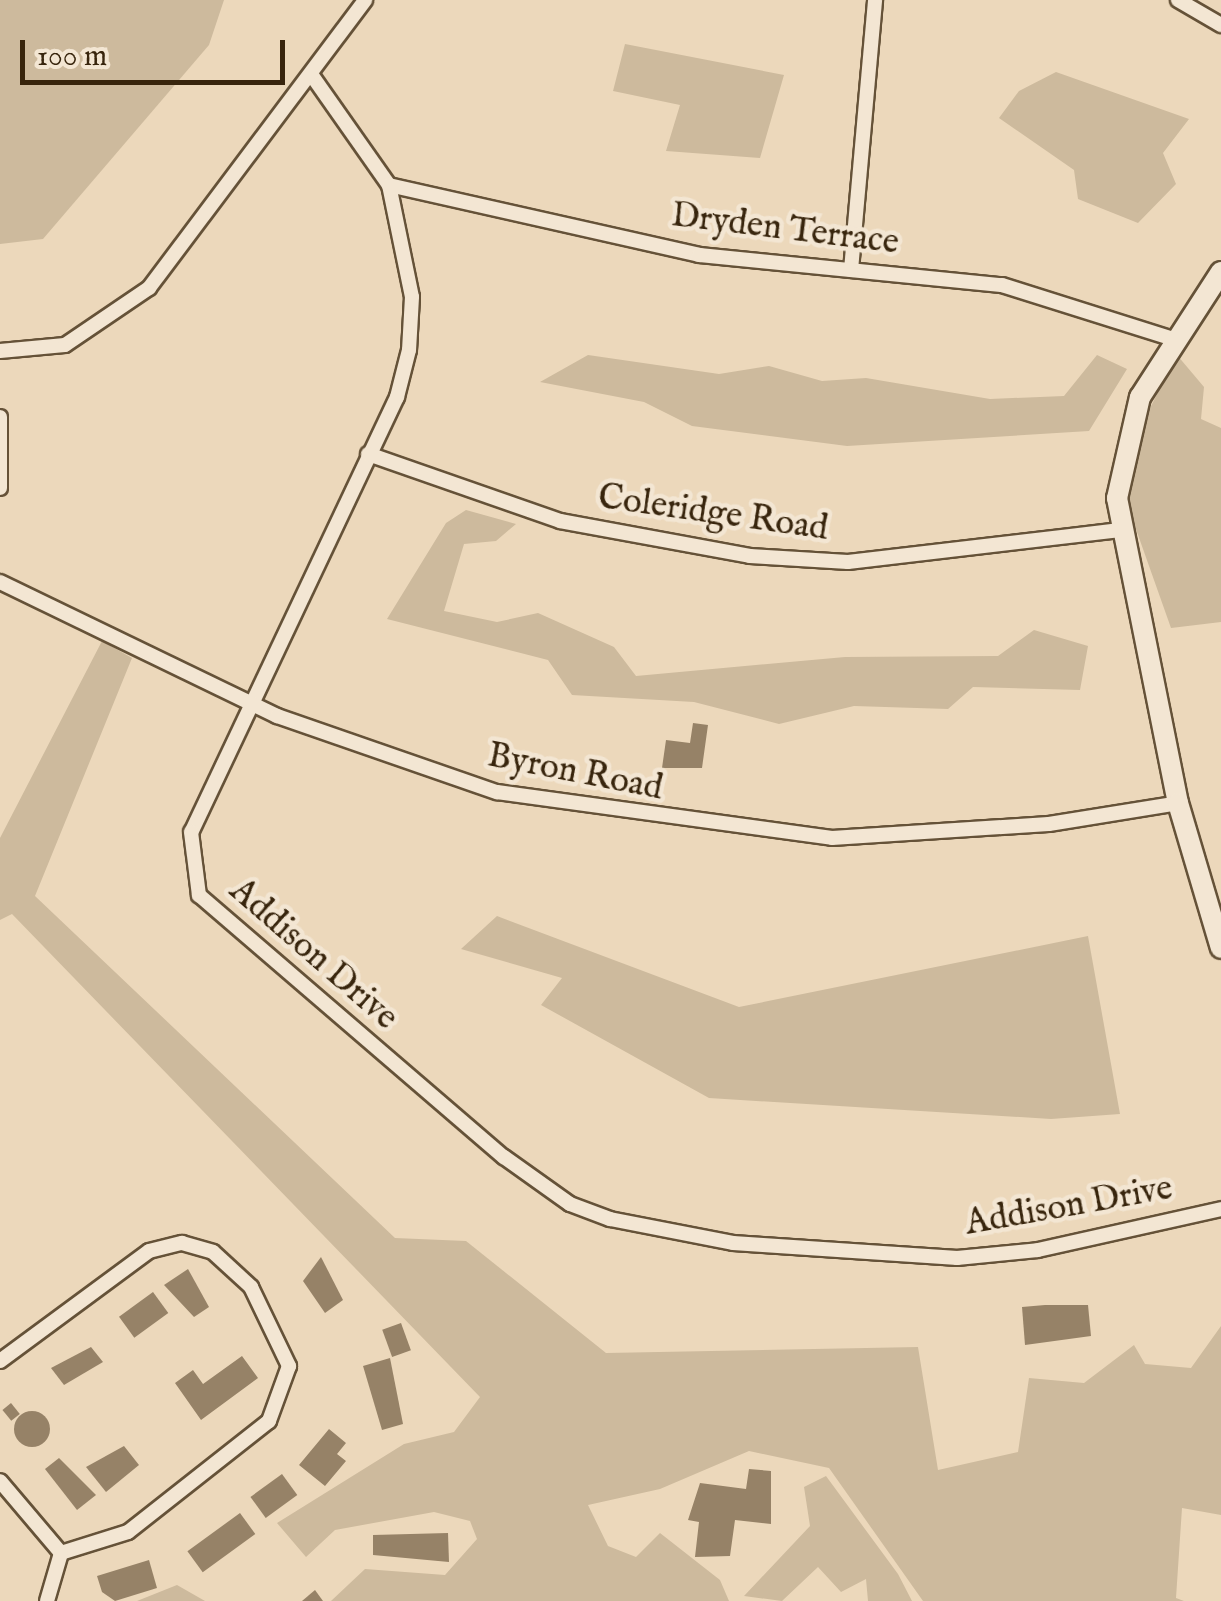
<!DOCTYPE html>
<html>
<head>
<meta charset="utf-8">
<style>
  body { margin:0 }
  #map { position:relative; width:1221px; height:1601px; overflow:hidden; background:#ecd8bb; font-family:"IM FELL English",serif }
  div>[style] { position:absolute }
  .green>* { inset:0; background:#cdba9d }
  .building>* { inset:0; background:#968267; transform-origin:0 0 }
  .round { border-radius:50% }
  .roads { filter:drop-shadow(2px 0 #655238) drop-shadow(-2px 0 #655238) drop-shadow(0 2px #655238) drop-shadow(0 -2px #655238) }
  .street>* { height:14px; margin:-7px; padding:0 7px; transform-origin:7px; border-radius:7px; background:#f3e6d3 }
  .secondary>* { height:20px; margin:-10px; padding:0 10px; transform-origin:10px; border-radius:10px; background:#f3e6d3 }
  span { translate:-50% -50%; white-space:nowrap; text-align:center; line-height:1.15; -webkit-text-stroke:9px #f3e6d3; paint-order:stroke }
  .street-label { font-size:35px; color:#38250d }
  .scale { position:absolute; left:20px; top:40px; width:265px; height:45px; box-sizing:border-box; border:5px solid #38250d; border-top:0; padding-left:12px; font-size:30px; line-height:35px; white-space:nowrap; color:#38250d; -webkit-text-stroke:8px #f3e6d3; paint-order:stroke }
</style>
</head>
<body>
<div id="map">
  <div class="green">
    <div style="clip-path:polygon(0 0,224px 0,209px 45px,43px 239px,0 244px)"></div>
    <div style="clip-path:polygon(625px 44px,784px 75px,760px 158px,666px 151px,680px 105px,613px 91px)"></div>
    <div style="clip-path:polygon(1056px 72px,1189px 119px,1163px 153px,1176px 184px,1138px 223px,1078px 199px,1074px 170px,999px 118px,1019px 91px)"></div>
    <div style="clip-path:polygon(588px 355px,719px 374px,769px 366px,822px 381px,866px 378px,990px 399px,1064px 396px,1097px 355px,1127px 369px,1089px 431px,847px 446px,692px 426px,644px 402px,540px 382px)"></div>
    <div style="clip-path:polygon(1177px 355px,1204px 387px,1201px 419px,1221px 428px,1221px 622px,1171px 628px,1126px 501px,1148px 412px)"></div>
    <div style="clip-path:polygon(466px 510px,516px 524px,496px 541px,464px 544px,444px 611px,497px 622px,538px 613px,614px 647px,636px 676px,845px 657px,998px 656px,1034px 630px,1088px 646px,1080px 690px,973px 687px,948px 709px,854px 706px,779px 724px,694px 702px,572px 695px,548px 660px,387px 619px,446px 523px)"></div>
    <div style="clip-path:polygon(102px 641px,132px 658px,35px 896px,395px 1238px,466px 1241px,606px 1353px,918px 1347px,938px 1470px,1018px 1452px,1029px 1378px,1084px 1383px,1134px 1345px,1145px 1364px,1191px 1368px,1221px 1326px,1221px 1515px,1182px 1508px,1176px 1598px,1184px 1601px,923px 1601px,829px 1468px,749px 1451px,660px 1489px,588px 1505px,608px 1546px,636px 1557px,660px 1533px,720px 1580px,729px 1601px,331px 1601px,365px 1569px,445px 1575px,477px 1539px,470px 1521px,434px 1512px,335px 1530px,306px 1557px,277px 1523px,404px 1444px,454px 1432px,480px 1397px,12px 914px,0 920px,0 838px)"></div>
    <div style="clip-path:polygon(497px 916px,739px 1007px,1088px 936px,1120px 1114px,1051px 1119px,709px 1098px,541px 1005px,562px 978px,461px 949px)"></div>
    <div style="clip-path:polygon(826px 1476px,898px 1574px,912px 1601px,868px 1601px,866px 1579px,841px 1592px,818px 1567px,782px 1601px,744px 1596px,810px 1526px,804px 1487px)"></div>
    <div style="clip-path:polygon(177px 1585px,205px 1601px,137px 1601px)"></div>
  </div>
  <div class="building">
    <div style="clip-path:polygon(693px 723px,708px 725px,702px 768px,662px 768px,666px 740px,690px 743px)"></div>
    <div style="clip-path:polygon(321px 1257px,343px 1300px,325px 1313px,303px 1281px)"></div>
    <div style="clip-path:polygon(188px 1269px,209px 1307px,194px 1317px,164px 1285px)"></div>
    <div style="left:153px;top:1292px;width:26px;height:42px;rotate:54deg"></div>
    <div style="clip-path:polygon(1045px 1305px,1088px 1305px,1091px 1336px,1025px 1345px,1022px 1307px)"></div>
    <div style="left:401px;top:1323px;width:29px;height:20px;rotate:70deg"></div>
    <div style="clip-path:polygon(91px 1347px,103px 1362px,64px 1385px,51px 1368px)"></div>
    <div style="clip-path:polygon(242px 1356px,258px 1378px,201px 1420px,175px 1383px,193px 1370px,203px 1384px)"></div>
    <div style="clip-path:polygon(390px 1358px,403px 1424px,382px 1430px,363px 1366px)"></div>
    <div style="left:11px;top:1403px;width:14px;height:11px;rotate:51deg"></div>
    <div class="round" style="left:14px;top:1411px;width:36px;height:36px"></div>
    <div style="clip-path:polygon(329px 1429px,346px 1443px,337px 1454px,346px 1461px,325px 1486px,299px 1465px)"></div>
    <div style="clip-path:polygon(124px 1446px,139px 1465px,106px 1492px,86px 1467px)"></div>
    <div style="clip-path:polygon(59px 1458px,96px 1495px,77px 1510px,45px 1469px)"></div>
    <div style="clip-path:polygon(749px 1469px,771px 1471px,771px 1524px,735px 1520px,730px 1556px,695px 1557px,699px 1522px,688px 1520px,700px 1483px,746px 1489px)"></div>
    <div style="left:282px;top:1474px;width:26px;height:39px;rotate:54deg"></div>
    <div style="left:240px;top:1513px;width:26px;height:65px;rotate:54deg"></div>
    <div style="clip-path:polygon(448px 1533px,449px 1562px,373px 1555px,373px 1535px)"></div>
    <div style="clip-path:polygon(149px 1560px,157px 1588px,115px 1601px,102px 1592px,97px 1576px)"></div>
    <div style="clip-path:polygon(315px 1590px,323px 1601px,302px 1601px)"></div>
  </div>
  <div class="roads">
    <div class="street">
      <div style="left:1178px;top:0;width:50px;rotate:30.2deg"></div>
      <div style="left:313px;top:77px;width:132px;rotate:54.9deg"></div>
      <div style="left:389px;top:185px;width:114px;rotate:78.4deg"></div>
      <div style="left:412px;top:297px;width:53px;rotate:93.2deg"></div>
      <div style="left:409px;top:350px;width:49px;rotate:104.3deg"></div>
      <div style="left:397px;top:397px;width:481px;rotate:115.3deg"></div>
      <div style="left:191px;top:832px;width:64px;rotate:82.8deg"></div>
      <div style="left:199px;top:895px;width:402px;rotate:40.7deg"></div>
      <div style="left:504px;top:1157px;width:81px;rotate:35.5deg"></div>
      <div style="left:570px;top:1204px;width:43px;rotate:20.6deg"></div>
      <div style="left:610px;top:1219px;width:125px;rotate:11deg"></div>
      <div style="left:733px;top:1243px;width:225px;rotate:3.8deg"></div>
      <div style="left:957px;top:1258px;width:81px;rotate:-5.6deg"></div>
      <div style="left:1038px;top:1250px;width:188px;rotate:-12.6deg"></div>
      <div style="left:389px;top:185px;width:318px;rotate:12.7deg"></div>
      <div style="left:699px;top:255px;width:304px;rotate:5.7deg"></div>
      <div style="left:1002px;top:285px;width:176px;rotate:17.5deg"></div>
      <div style="left:851px;top:270px;width:271px;rotate:-84.9deg"></div>
      <div style="left:0;top:351px;width:65px;rotate:-5.3deg"></div>
      <div style="left:65px;top:345px;width:102px;rotate:-34.2deg"></div>
      <div style="left:149px;top:288px;width:360px;rotate:-53.1deg"></div>
      <div style="left:0;top:417px;width:71px;rotate:90deg"></div>
      <div style="left:368px;top:454px;width:203px;rotate:19.2deg"></div>
      <div style="left:560px;top:521px;width:193px;rotate:10.4deg"></div>
      <div style="left:750px;top:556px;width:98px;rotate:3.5deg"></div>
      <div style="left:848px;top:562px;width:274px;rotate:-6.7deg"></div>
      <div style="left:0;top:582px;width:308px;rotate:25.8deg"></div>
      <div style="left:277px;top:716px;width:233px;rotate:19.1deg"></div>
      <div style="left:497px;top:792px;width:338px;rotate:7.8deg"></div>
      <div style="left:832px;top:838px;width:217px;rotate:-3.7deg"></div>
      <div style="left:1049px;top:824px;width:131px;rotate:-9.2deg"></div>
      <div style="left:0;top:1361px;width:185px;rotate:-36.4deg"></div>
      <div style="left:149px;top:1251px;width:34px;rotate:-14deg"></div>
      <div style="left:182px;top:1243px;width:32px;rotate:16deg"></div>
      <div style="left:213px;top:1252px;width:52px;rotate:42.6deg"></div>
      <div style="left:251px;top:1287px;width:88px;rotate:64.3deg"></div>
      <div style="left:289px;top:1366px;width:59px;rotate:110deg"></div>
      <div style="left:269px;top:1421px;width:179px;rotate:141.8deg"></div>
      <div style="left:128px;top:1532px;width:70px;rotate:162.6deg"></div>
      <div style="left:61px;top:1553px;width:94px;rotate:-130.3deg"></div>
      <div style="left:47px;top:1601px;width:50px;rotate:-73.7deg"></div>
    </div>
    <div class="secondary">
      <div style="left:1221px;top:272px;width:149px;rotate:122.9deg"></div>
      <div style="left:1140px;top:397px;width:104px;rotate:102.8deg"></div>
      <div style="left:1117px;top:498px;width:311px;rotate:78.7deg"></div>
      <div style="left:1178px;top:803px;width:151px;rotate:73.5deg"></div>
    </div>
  </div>
  <div class="street-label">
    <span style="left:785px;top:230px;rotate:7deg">Dryden Terrace</span>
    <span style="left:713px;top:514px;rotate:8deg">Coleridge Road</span>
    <span style="left:575px;top:773px;rotate:11deg">Byron Road</span>
    <span style="left:313px;top:955px;rotate:41deg">Addison Drive</span>
    <span style="left:1069px;top:1207px;rotate:-10deg">Addison Drive</span>
  </div>
  <div class="scale">100 m</div>
</div>
</body>
</html>
